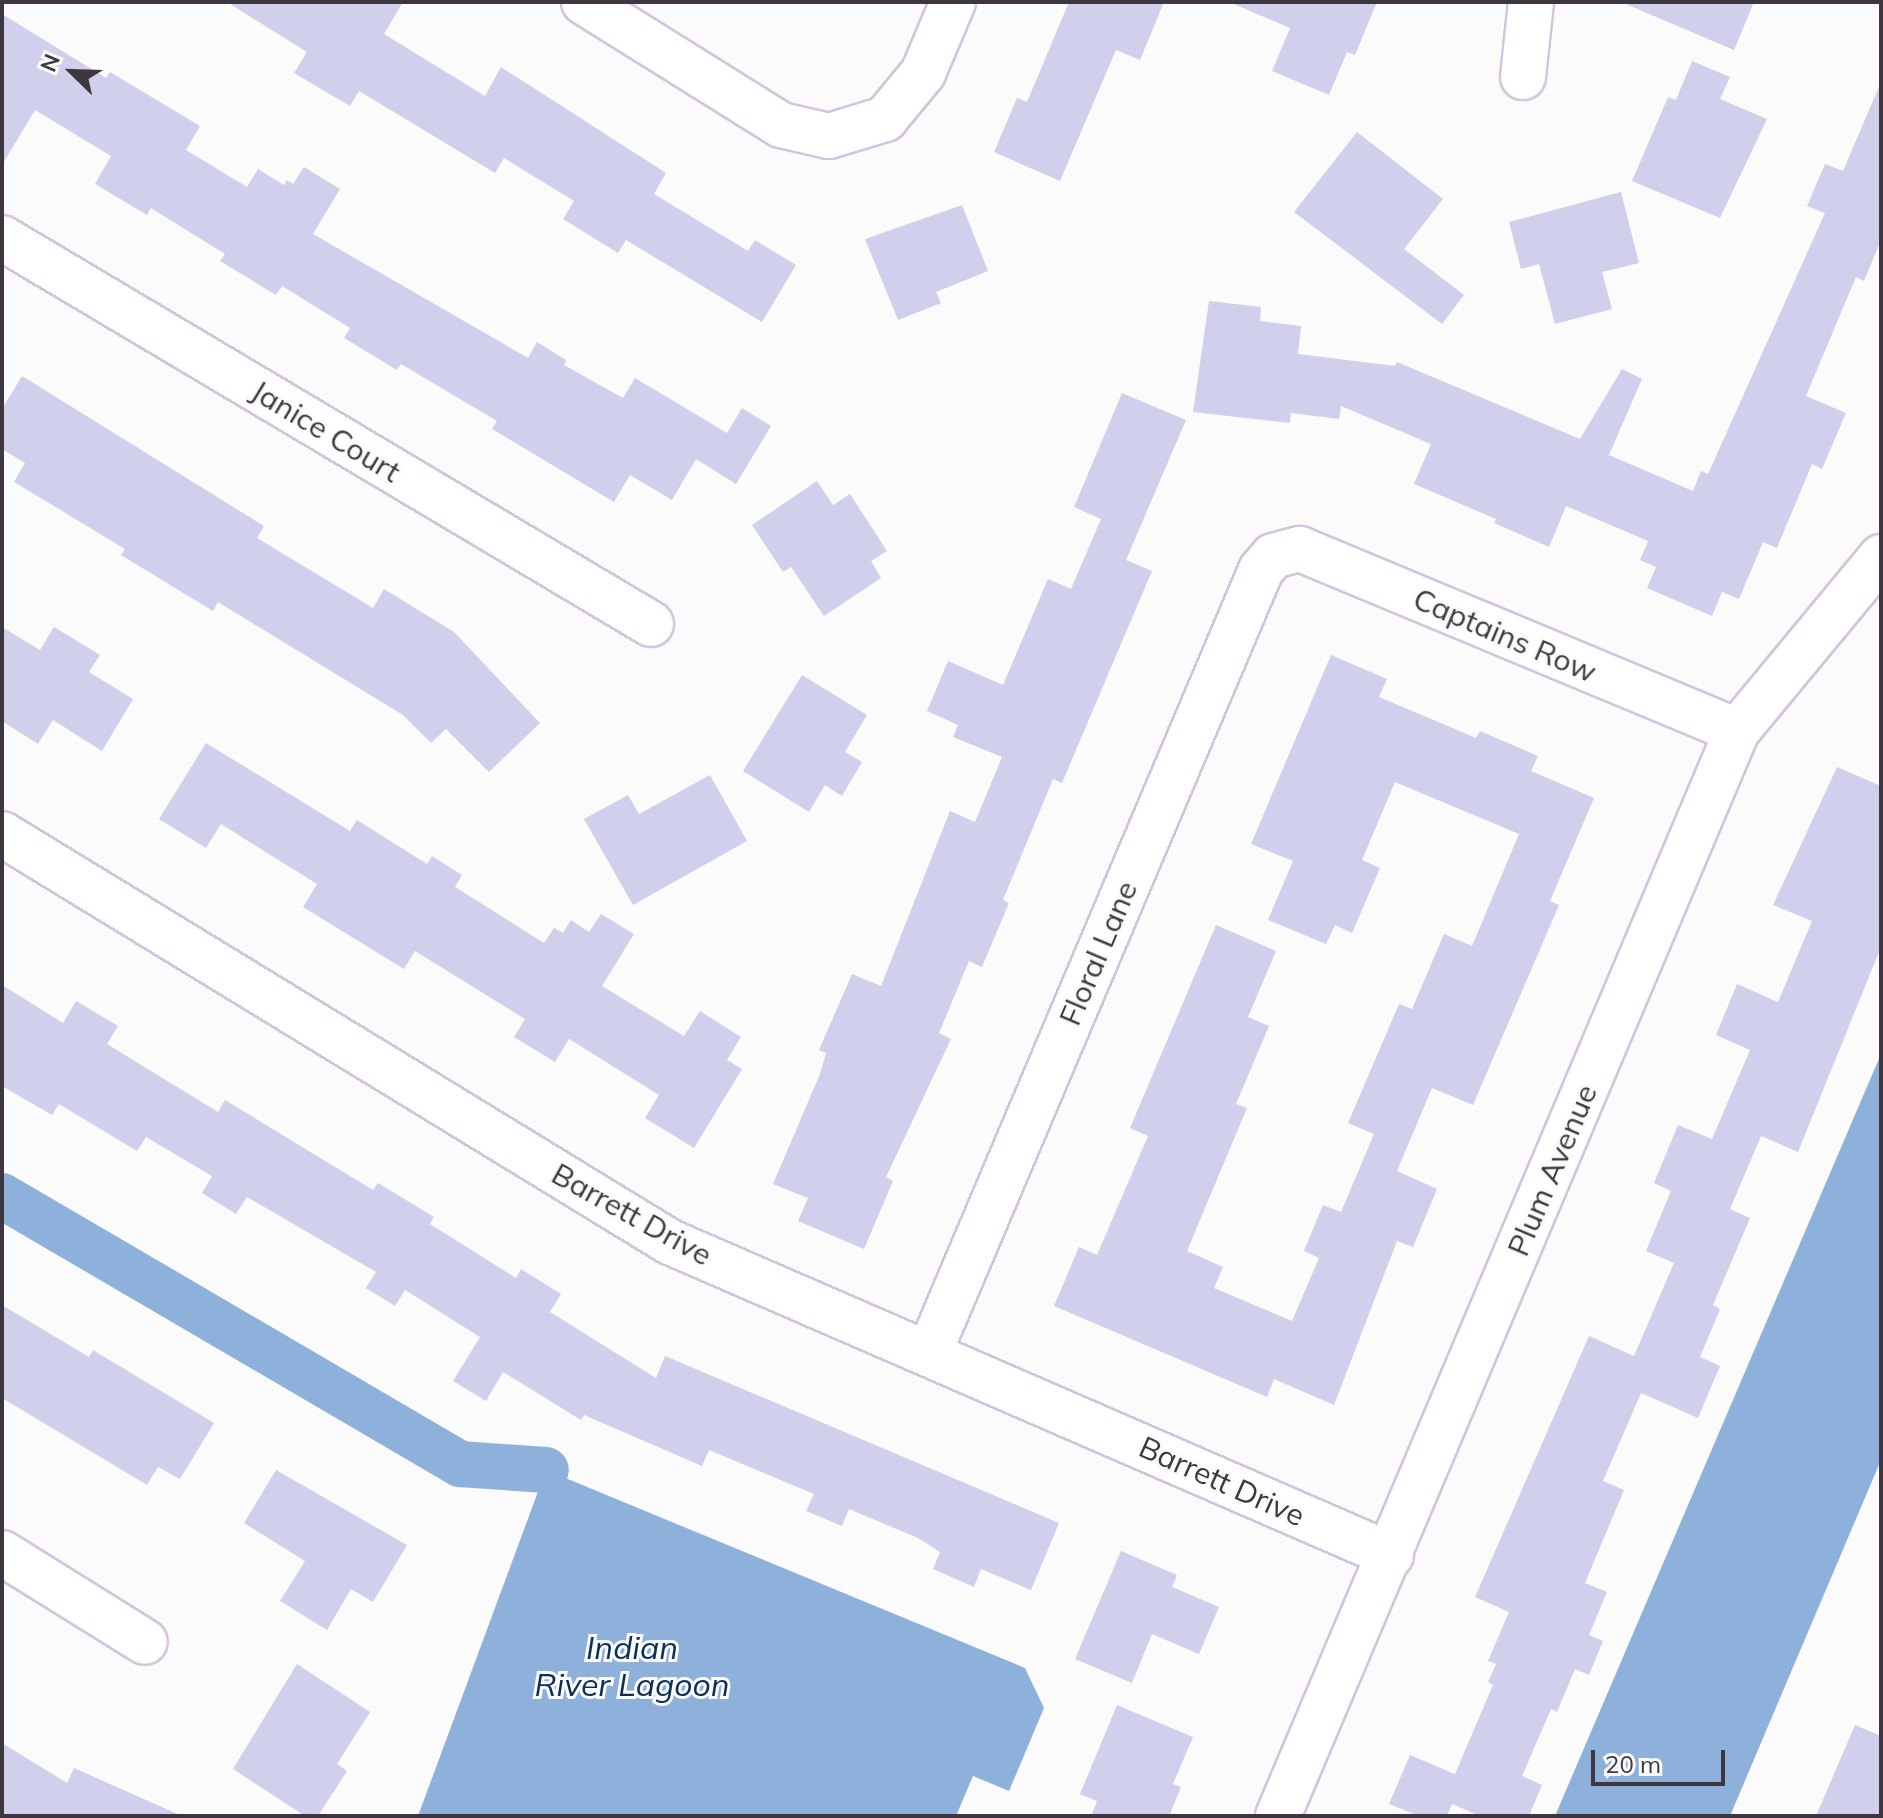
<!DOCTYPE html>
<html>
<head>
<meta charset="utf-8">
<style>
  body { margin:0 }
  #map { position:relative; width:1883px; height:1818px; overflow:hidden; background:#fbfbfb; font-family:Mulish,sans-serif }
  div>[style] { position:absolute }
  .water>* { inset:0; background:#8eb1db }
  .canal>* { height:46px; margin:-23px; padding:0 23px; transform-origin:23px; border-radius:23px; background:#8eb1db }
  .building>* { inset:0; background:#d0cfec }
  .roads { filter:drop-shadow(2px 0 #d5c3dd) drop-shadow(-2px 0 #d5c3dd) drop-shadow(0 2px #d5c3dd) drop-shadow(0 -2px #d5c3dd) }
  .minor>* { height:44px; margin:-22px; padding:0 22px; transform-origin:22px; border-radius:22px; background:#fff }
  span { translate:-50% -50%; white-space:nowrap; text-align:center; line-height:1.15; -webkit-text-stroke:6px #fbfbfb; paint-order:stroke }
  .street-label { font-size:30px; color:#3e3741 }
  .water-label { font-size:32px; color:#0c2f57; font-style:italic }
  .frame { position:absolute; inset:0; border:4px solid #3e3741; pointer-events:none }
  .north { position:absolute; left:32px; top:32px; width:80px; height:80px; -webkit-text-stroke:6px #fbfbfb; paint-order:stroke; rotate:293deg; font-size:22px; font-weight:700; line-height:32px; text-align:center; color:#3e3741 }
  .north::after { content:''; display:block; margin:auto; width:28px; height:36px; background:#3e3741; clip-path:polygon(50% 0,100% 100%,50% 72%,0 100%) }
  .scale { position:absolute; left:1591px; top:1750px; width:134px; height:36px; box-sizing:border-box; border:4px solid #3e3741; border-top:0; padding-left:10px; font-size:24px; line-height:28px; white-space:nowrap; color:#3e3741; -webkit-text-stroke:6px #fbfbfb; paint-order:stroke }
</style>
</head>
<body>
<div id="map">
  <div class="water">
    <div style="clip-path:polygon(1881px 1054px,1881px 1460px,1730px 1816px,1555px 1816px)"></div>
    <div style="clip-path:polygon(546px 1470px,1025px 1668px,1044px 1708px,1009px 1791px,973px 1776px,956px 1816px,418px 1816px)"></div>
  </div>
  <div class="canal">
    <div style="left:2px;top:1196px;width:531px;rotate:30.33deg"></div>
    <div style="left:460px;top:1464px;width:86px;rotate:4deg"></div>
  </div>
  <div class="building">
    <div style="clip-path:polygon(227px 2px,403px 2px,384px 34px,485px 96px,501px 67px,666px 173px,654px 194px,748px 251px,755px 240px,796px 265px,762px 322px,626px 240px,618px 253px,563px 219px,574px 201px,504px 158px,495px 173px,359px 91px,350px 106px,294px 73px,307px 52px)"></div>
    <div style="clip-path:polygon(1069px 2px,1164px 2px,1140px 60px,1116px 50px,1060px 181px,994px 152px,1017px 98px,1027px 102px)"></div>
    <div style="clip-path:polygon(1229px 2px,1377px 2px,1355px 55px,1347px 52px,1329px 95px,1272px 71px,1290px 28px)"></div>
    <div style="clip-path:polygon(1621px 2px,1754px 2px,1734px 50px)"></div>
    <div style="clip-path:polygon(2px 14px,106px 78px,110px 72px,200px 126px,186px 150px,247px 187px,258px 169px,284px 185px,287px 180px,293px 184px,304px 167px,340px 189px,313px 234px,528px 358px,537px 342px,566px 360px,564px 365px,623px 398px,635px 378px,727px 433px,742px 408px,771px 426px,736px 484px,696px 459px,672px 500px,630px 475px,614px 502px,492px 429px,497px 421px,401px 364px,397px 370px,344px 338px,350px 328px,282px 286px,276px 295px,220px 261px,225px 254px,151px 208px,147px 215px,95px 184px,111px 156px,35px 110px,2px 165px)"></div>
    <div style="clip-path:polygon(1692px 61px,1730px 77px,1720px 99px,1767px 119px,1720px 218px,1632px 181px,1668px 97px,1676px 100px)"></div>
    <div style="clip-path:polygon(1881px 82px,1881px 240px,1864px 281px,1856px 277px,1806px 396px,1846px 413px,1822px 469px,1812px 464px,1777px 548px,1763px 542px,1739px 599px,1722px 592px,1712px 616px,1647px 588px,1656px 567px,1640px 560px,1648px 541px,1566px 506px,1549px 547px,1494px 523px,1496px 519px,1414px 484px,1431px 444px,1341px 406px,1339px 419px,1291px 413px,1290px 423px,1193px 412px,1209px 301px,1261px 307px,1260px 321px,1301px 326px,1298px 354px,1395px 366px,1397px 362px,1580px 439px,1622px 369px,1642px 379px,1609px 455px,1693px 491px,1701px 471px,1708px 474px,1825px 213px,1807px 206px,1825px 164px,1843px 171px)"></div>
    <div style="clip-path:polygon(1357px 132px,1443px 199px,1404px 249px,1464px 295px,1442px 324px,1294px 212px)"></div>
    <div style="clip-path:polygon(1621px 192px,1639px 263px,1602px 272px,1612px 309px,1555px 324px,1539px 264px,1521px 269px,1509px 222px)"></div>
    <div style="clip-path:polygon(962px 205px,988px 271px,936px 292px,941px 303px,898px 320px,865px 239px)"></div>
    <div style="clip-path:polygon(22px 376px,264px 526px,257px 538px,373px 608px,384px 589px,454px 632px,540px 723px,489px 772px,446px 729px,431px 743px,403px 715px,218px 602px,213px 611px,121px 555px,125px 549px,14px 482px,25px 463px,2px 449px,2px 409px)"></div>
    <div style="clip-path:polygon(1122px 393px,1186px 420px,1126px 560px,1152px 571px,1062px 783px,1053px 779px,1003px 900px,1009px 903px,982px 967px,969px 961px,939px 1033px,951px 1039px,886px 1177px,893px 1181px,864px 1249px,798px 1221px,808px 1198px,773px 1184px,820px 1074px,826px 1053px,819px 1050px,852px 974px,881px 986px,950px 811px,975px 822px,1002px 757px,953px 737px,958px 725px,927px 711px,948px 661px,1003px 685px,1048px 579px,1071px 589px,1101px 519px,1074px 507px)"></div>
    <div style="clip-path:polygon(817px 481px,833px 505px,850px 494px,887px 551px,871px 561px,881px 578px,824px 616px,791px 567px,783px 572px,752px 525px)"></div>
    <div style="clip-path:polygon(2px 627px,40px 650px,54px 627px,100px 655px,89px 672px,133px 699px,102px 751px,53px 720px,38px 744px,2px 721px)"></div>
    <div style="clip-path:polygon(1331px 655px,1387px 679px,1379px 697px,1476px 738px,1480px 731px,1538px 756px,1531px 771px,1594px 798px,1550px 901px,1559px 905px,1473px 1105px,1432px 1088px,1397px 1171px,1437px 1189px,1413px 1247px,1397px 1241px,1334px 1405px,1274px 1379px,1267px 1397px,1054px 1306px,1079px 1247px,1097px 1255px,1148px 1136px,1130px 1128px,1216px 925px,1276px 951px,1248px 1017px,1269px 1026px,1236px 1104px,1247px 1108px,1187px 1251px,1223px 1267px,1214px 1288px,1292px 1321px,1319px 1258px,1304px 1251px,1323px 1205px,1341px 1212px,1374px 1134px,1348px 1123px,1399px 1004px,1412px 1009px,1444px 934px,1472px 946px,1519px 834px,1395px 782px,1362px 860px,1380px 868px,1352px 933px,1335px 925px,1326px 944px,1268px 920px,1293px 861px,1251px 844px)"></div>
    <div style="clip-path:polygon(802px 675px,867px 715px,845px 752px,862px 762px,842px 796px,825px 785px,809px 812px,743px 771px)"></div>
    <div style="clip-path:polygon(206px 743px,350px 831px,357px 820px,427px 864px,432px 856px,462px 875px,455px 887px,544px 943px,554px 928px,563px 933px,571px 920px,589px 932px,601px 914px,634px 934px,602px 986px,684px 1036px,700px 1011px,741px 1037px,727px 1060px,742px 1069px,694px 1148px,645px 1118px,659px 1095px,569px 1039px,555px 1062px,514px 1037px,525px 1019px,415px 951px,404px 969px,303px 907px,317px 884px,221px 824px,206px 848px,159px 819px)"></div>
    <div style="clip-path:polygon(1837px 767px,1881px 786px,1881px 947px,1798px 1152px,1761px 1136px,1730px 1209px,1750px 1218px,1713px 1305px,1720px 1309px,1700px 1357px,1720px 1366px,1698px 1418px,1641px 1393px,1603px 1481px,1624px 1490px,1585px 1583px,1607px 1592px,1589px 1635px,1603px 1641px,1589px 1675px,1575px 1669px,1557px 1712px,1551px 1709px,1522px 1776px,1542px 1785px,1529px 1816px,1480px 1816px,1452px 1804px,1447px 1816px,1419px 1816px,1389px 1804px,1410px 1755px,1455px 1774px,1493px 1685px,1488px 1682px,1496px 1664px,1488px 1661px,1509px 1612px,1475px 1597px,1589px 1336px,1634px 1356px,1674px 1263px,1646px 1251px,1671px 1191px,1654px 1183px,1678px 1125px,1712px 1139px,1750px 1050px,1716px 1035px,1737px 984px,1778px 1002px,1812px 921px,1773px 905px)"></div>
    <div style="clip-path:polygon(710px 775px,747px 841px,633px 905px,584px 819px,628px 795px,639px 814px)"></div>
    <div style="clip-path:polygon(2px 985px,63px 1023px,76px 1001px,118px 1026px,107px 1044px,218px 1112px,225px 1100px,373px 1190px,378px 1183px,434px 1217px,430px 1224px,516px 1278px,521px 1269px,561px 1294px,550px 1312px,656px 1378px,665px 1356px,1059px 1523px,1031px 1590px,981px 1569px,974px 1587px,933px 1569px,940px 1552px,918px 1538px,849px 1509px,842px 1526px,806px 1511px,814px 1494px,709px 1450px,702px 1466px,584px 1415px,581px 1420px,503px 1372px,486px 1401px,453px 1381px,480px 1337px,405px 1290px,395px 1306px,366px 1288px,376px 1272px,247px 1197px,236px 1214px,202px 1193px,212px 1176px,146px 1137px,137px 1151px,59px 1104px,52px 1115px,2px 1086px)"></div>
    <div style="clip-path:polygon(2px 1305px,89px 1357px,93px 1350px,214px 1423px,180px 1479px,158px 1467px,147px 1485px,2px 1398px)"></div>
    <div style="clip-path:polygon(276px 1470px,407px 1545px,373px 1602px,351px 1589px,327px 1630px,280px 1601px,305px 1561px,244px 1523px)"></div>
    <div style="clip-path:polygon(1121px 1551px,1177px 1575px,1172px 1587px,1219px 1607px,1199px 1654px,1152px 1634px,1132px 1683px,1075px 1659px)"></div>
    <div style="clip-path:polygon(297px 1664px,370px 1712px,337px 1764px,347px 1771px,318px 1816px,305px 1816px,233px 1769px)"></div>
    <div style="clip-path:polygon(1117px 1705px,1193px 1737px,1173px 1784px,1181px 1787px,1169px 1816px,1091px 1816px,1097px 1801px,1080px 1794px)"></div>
    <div style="clip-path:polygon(1855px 1725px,1881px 1736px,1881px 1816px,1816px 1816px)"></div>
    <div style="clip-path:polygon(2px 1743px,67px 1783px,74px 1768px,182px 1816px,2px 1816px)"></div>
  </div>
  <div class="roads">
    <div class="minor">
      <div style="left:584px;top:2px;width:232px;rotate:32deg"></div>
      <div style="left:781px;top:125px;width:49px;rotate:12.9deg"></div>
      <div style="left:829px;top:136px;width:59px;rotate:-16.9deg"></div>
      <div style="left:885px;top:119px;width:60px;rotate:-50.4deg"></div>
      <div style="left:923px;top:73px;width:77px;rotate:-67.1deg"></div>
      <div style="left:1523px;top:77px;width:75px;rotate:-83.9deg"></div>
      <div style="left:2px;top:238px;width:755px;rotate:30.74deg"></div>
      <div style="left:2px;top:834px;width:783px;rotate:31.42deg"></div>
      <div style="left:670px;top:1242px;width:786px;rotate:23.47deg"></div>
      <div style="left:929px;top:1353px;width:850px;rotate:-67.02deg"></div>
      <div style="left:1261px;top:570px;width:18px;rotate:-49deg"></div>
      <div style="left:1273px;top:556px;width:28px;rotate:-15deg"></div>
      <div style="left:1300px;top:549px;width:473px;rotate:22.6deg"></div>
      <div style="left:2px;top:1553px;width:168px;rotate:31.9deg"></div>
      <div style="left:1278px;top:1816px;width:1178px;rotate:-67.07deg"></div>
      <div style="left:1737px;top:731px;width:226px;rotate:-50.4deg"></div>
    </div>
  </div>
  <div class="street-label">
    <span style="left:326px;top:431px;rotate:31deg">Janice Court</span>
    <span style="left:1505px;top:635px;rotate:23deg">Captains Row</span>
    <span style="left:1098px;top:953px;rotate:-67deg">Floral Lane</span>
    <span style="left:1552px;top:1170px;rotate:-67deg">Plum Avenue</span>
    <span style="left:632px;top:1214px;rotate:29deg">Barrett Drive</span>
    <span style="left:1222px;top:1481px;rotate:24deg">Barrett Drive</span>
  </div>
  <div class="water-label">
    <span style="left:632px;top:1666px">Indian<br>River Lagoon</span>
  </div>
  <div class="frame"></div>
  <div class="north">N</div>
  <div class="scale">20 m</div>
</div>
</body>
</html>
